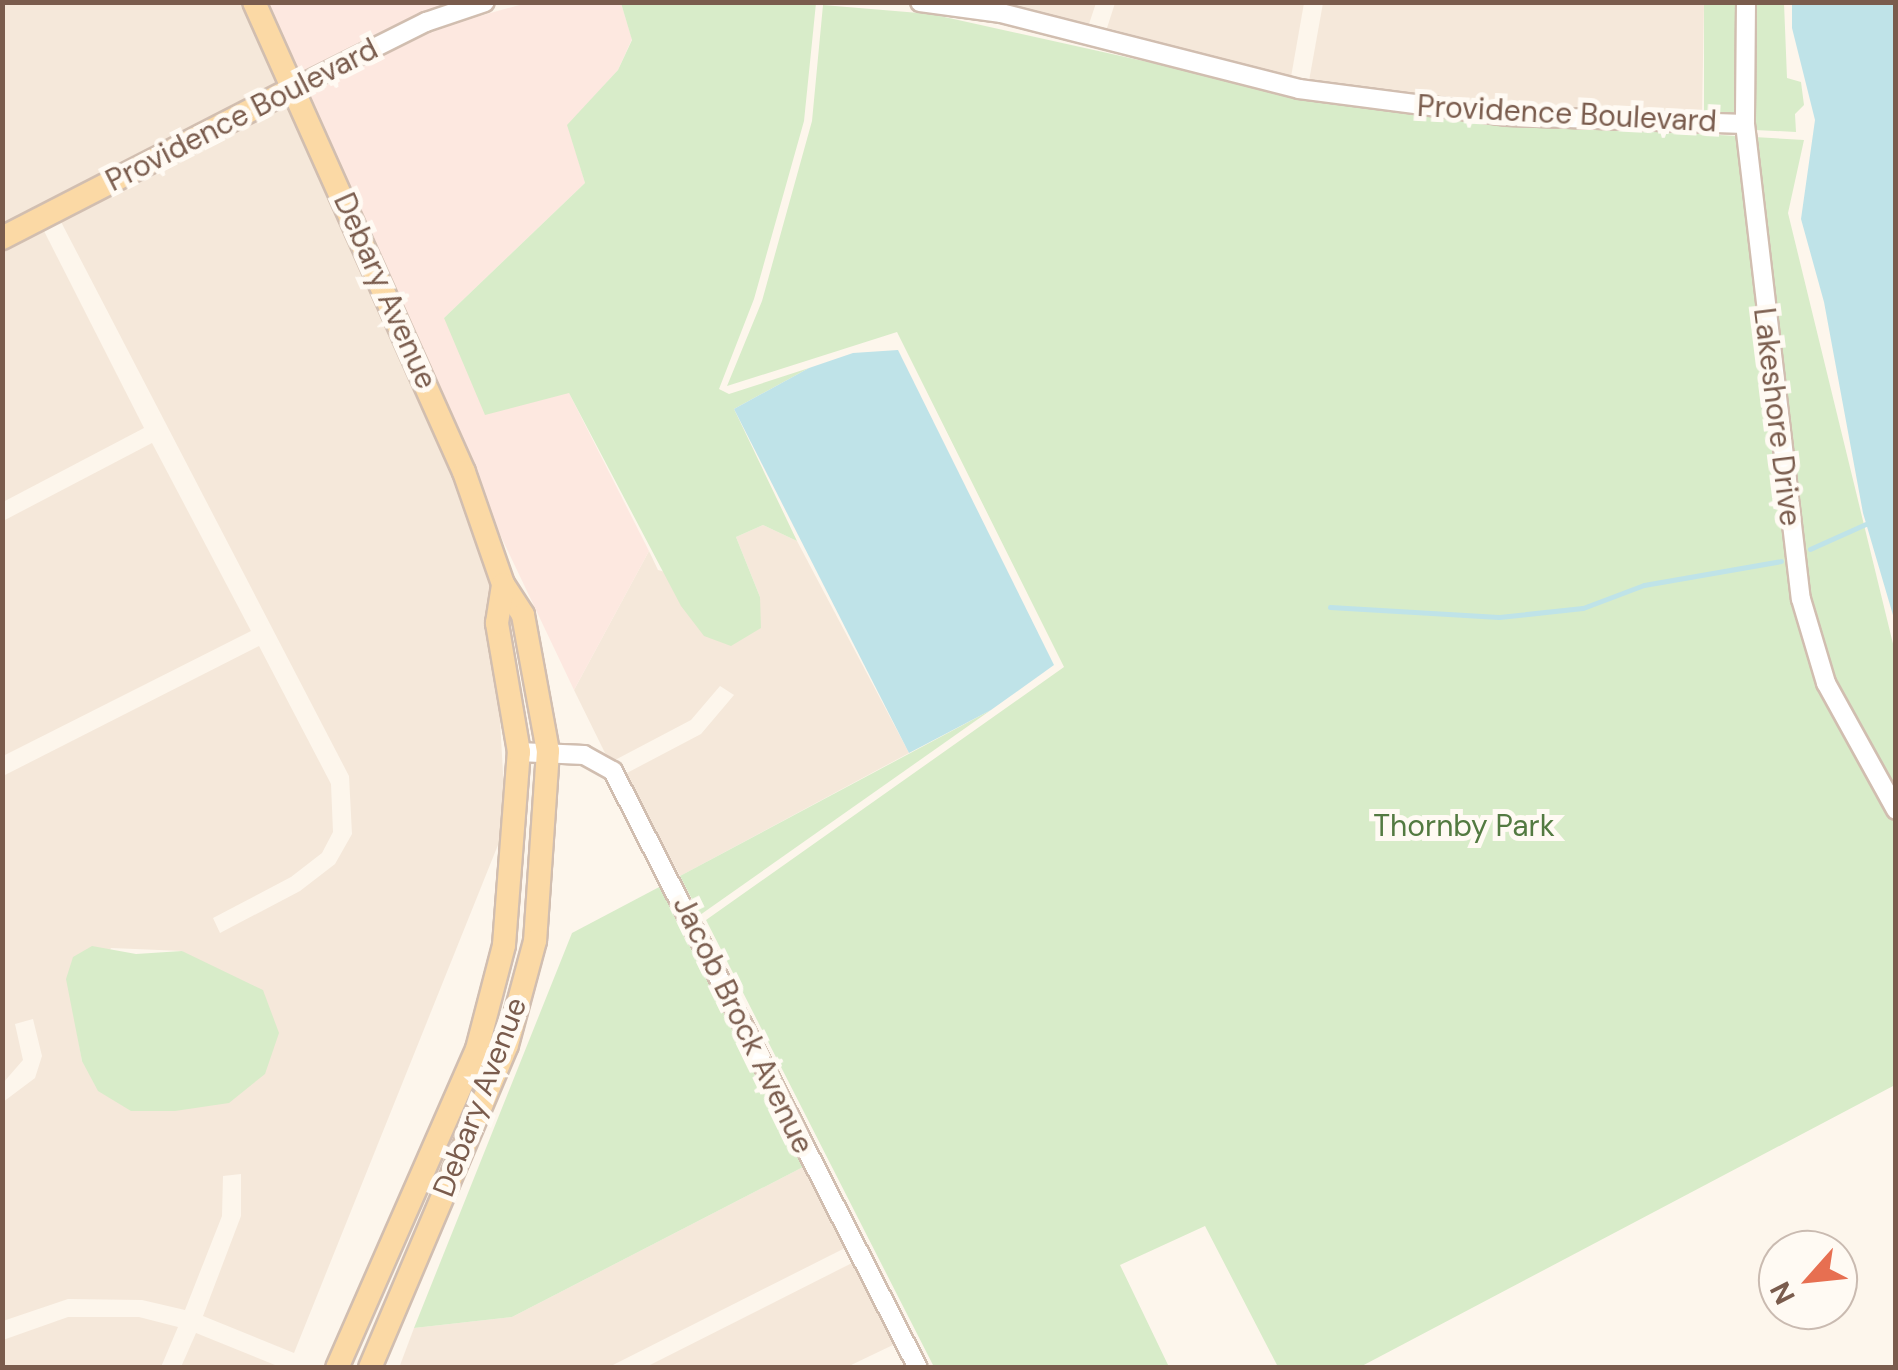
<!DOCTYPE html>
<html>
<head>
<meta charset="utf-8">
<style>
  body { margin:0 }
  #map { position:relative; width:1898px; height:1370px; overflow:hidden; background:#fdf6ec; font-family:"DM Sans",sans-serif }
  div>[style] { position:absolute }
  .residential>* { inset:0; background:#f5e8da }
  .commercial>* { inset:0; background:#fde8e0 }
  .green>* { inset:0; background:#d8ecc9; transform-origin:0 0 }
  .water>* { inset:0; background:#bfe3e8 }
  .stream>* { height:5px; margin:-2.5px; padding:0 2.5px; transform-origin:2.5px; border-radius:2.5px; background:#bfe3e8 }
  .roads { filter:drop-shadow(2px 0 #d1beb0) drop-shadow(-2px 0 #d1beb0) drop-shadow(0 2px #d1beb0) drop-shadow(0 -2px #d1beb0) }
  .minor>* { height:18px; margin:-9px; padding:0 9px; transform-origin:9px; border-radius:9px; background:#fff }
  .major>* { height:22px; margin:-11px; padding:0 11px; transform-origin:11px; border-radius:11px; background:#fbd9a5 }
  span { translate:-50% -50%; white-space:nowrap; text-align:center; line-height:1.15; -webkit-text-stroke:10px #fffaf3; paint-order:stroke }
  .street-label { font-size:30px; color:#7a5c4d }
  .park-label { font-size:30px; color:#537a41 }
  .frame { position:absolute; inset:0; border:5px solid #7a5c4d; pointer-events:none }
  .north { position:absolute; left:1758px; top:1230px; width:100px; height:100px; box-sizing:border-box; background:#fffaf3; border:2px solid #cabbb1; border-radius:50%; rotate:243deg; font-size:28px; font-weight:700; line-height:40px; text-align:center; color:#7a5c4d }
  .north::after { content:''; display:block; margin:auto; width:35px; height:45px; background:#e76f51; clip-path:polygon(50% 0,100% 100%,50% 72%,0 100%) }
</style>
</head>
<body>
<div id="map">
  <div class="residential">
    <div style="clip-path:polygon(3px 3px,243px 3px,282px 85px,3px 228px)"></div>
    <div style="clip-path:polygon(993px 3px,1096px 3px,1089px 24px)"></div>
    <div style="clip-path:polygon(1115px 3px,1304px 3px,1291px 77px,1107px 28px)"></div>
    <div style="clip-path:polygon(1323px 3px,1704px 3px,1702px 114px,1509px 108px,1309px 81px)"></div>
    <div style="clip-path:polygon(evenodd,289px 101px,455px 476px,492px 581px,506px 825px,294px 1353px,203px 1316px,241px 1216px,241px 1174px,223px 1176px,222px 1216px,185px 1310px,142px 1300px,68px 1299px,3px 1321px,3px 1102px,35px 1078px,42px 1056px,33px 1019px,15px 1024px,23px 1060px,3px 1083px,3px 776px,259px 646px,331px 784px,333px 832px,322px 853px,291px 877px,213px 918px,220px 933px,300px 891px,335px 864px,352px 834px,349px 776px,59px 218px,289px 101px,111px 948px,183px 951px,82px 1061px,75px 1021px,111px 948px)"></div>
    <div style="clip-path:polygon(42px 227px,144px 428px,3px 502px,3px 247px)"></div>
    <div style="clip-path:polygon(152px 443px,251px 631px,3px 756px,3px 521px)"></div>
    <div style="clip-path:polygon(763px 525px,797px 541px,909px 753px,680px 876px,625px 774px,701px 734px,734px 695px,720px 686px,691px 720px,615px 760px,605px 753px,574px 690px,649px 551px,658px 570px,760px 597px,736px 537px)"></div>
    <div style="clip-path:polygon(803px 1167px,845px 1248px,609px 1367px,399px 1368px,414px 1328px,512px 1317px)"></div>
    <div style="clip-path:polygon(852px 1263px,895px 1344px,847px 1367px,646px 1367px)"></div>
    <div style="clip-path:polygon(68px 1317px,139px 1317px,178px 1327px,161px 1367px,3px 1367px,3px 1340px)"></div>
    <div style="clip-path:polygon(196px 1333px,280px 1367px,181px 1367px)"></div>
  </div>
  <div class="commercial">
    <div style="clip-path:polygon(530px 2px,621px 3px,632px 39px,618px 70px,568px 125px,585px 183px,444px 318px,569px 393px,649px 551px,574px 690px,485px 503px,307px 92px,430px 30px)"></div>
    <div style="clip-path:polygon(264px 3px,458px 3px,299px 76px)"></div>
  </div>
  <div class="green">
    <div style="clip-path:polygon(621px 3px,816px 3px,804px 121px,754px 299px,719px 389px,729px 394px,809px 368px,734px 409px,797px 541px,763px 525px,736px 537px,760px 597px,761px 628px,731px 646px,704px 636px,681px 606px,569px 393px,485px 415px,444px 318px,585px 183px,567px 125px,618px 70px,632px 40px)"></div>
    <div style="left:1704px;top:3px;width:32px;height:111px"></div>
    <div style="clip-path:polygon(1755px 3px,1784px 3px,1787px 78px,1801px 82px,1804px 105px,1795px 114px,1796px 132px,1755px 130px)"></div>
    <div style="clip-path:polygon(823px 5px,931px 14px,1297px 95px,1563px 126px,1804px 140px,1788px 213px,1895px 652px,1895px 1085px,1360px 1367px,1278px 1367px,1205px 1226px,1120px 1265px,1169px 1367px,934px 1367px,706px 920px,1064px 667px,897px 332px,727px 386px,762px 301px,812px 121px)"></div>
    <div style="clip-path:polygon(991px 710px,700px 915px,680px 876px)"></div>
    <div style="clip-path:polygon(663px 885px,803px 1167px,512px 1317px,414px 1328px,572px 933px)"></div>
    <div style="clip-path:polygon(92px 946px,136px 954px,182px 951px,263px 990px,279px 1033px,265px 1074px,229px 1103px,175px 1111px,131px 1111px,98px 1091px,82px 1061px,66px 979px,73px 957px)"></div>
  </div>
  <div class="water">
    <div style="clip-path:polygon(1792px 3px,1895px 3px,1895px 622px,1863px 513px,1824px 302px,1801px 219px,1815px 120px,1792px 28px)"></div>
    <div style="clip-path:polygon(898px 350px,1054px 665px,991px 710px,909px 753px,734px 409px,809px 368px,853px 353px)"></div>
  </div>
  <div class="stream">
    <div style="left:1810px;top:549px;width:61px;rotate:-24.1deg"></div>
    <div style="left:1330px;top:607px;width:169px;rotate:3.4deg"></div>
    <div style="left:1499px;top:617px;width:84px;rotate:-6.1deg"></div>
    <div style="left:1583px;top:608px;width:65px;rotate:-20.7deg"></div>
    <div style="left:1644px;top:585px;width:139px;rotate:-9.9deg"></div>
  </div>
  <div class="roads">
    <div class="minor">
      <div style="left:920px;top:2px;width:82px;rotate:7.7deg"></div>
      <div style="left:1001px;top:13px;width:308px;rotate:14.3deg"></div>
      <div style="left:1299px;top:89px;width:210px;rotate:7.4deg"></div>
      <div style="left:1507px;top:116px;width:238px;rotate:1.9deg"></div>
      <div style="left:1746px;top:2px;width:122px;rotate:90.5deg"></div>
      <div style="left:1745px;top:124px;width:478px;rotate:83.3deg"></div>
      <div style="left:1801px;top:599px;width:88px;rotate:73.4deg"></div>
      <div style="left:1826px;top:683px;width:145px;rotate:61.1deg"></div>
      <div style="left:294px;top:88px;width:148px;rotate:-26.6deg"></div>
      <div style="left:426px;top:22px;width:62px;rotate:-18.7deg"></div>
      <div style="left:519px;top:752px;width:65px;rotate:2.6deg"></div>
      <div style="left:584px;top:755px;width:33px;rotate:29deg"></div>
      <div style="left:613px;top:771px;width:670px;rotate:62.94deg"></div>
    </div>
    <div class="major">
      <div style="left:254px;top:2px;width:515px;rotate:65.92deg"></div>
      <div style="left:464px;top:472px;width:119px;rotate:70.8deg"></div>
      <div style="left:503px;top:584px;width:37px;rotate:57deg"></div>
      <div style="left:523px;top:615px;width:138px;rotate:79.6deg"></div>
      <div style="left:548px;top:751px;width:190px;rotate:93.9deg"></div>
      <div style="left:535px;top:941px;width:108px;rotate:105.1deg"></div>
      <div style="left:507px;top:1045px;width:351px;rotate:113deg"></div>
      <div style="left:2px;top:238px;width:328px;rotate:-27.2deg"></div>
      <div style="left:337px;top:1368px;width:348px;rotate:-66.3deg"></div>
      <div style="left:477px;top:1049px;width:107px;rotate:-75.4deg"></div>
      <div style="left:504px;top:945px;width:194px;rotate:-85.6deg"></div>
      <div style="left:519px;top:752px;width:131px;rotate:-99.7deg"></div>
      <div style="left:497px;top:623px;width:39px;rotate:-81deg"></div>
    </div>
  </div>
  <div class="street-label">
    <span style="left:1567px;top:114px;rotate:3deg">Providence Boulevard</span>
    <span style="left:242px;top:115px;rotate:-27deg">Providence Boulevard</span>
    <span style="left:385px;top:291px;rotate:66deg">Debary Avenue</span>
    <span style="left:1777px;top:417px;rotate:83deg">Lakeshore Drive</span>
    <span style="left:743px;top:1025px;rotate:64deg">Jacob Brock Avenue</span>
    <span style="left:480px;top:1097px;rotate:-69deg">Debary Avenue</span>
  </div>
  <div class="park-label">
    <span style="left:1464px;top:826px">Thornby Park</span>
  </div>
  <div class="frame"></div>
  <div class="north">N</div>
</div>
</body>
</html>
